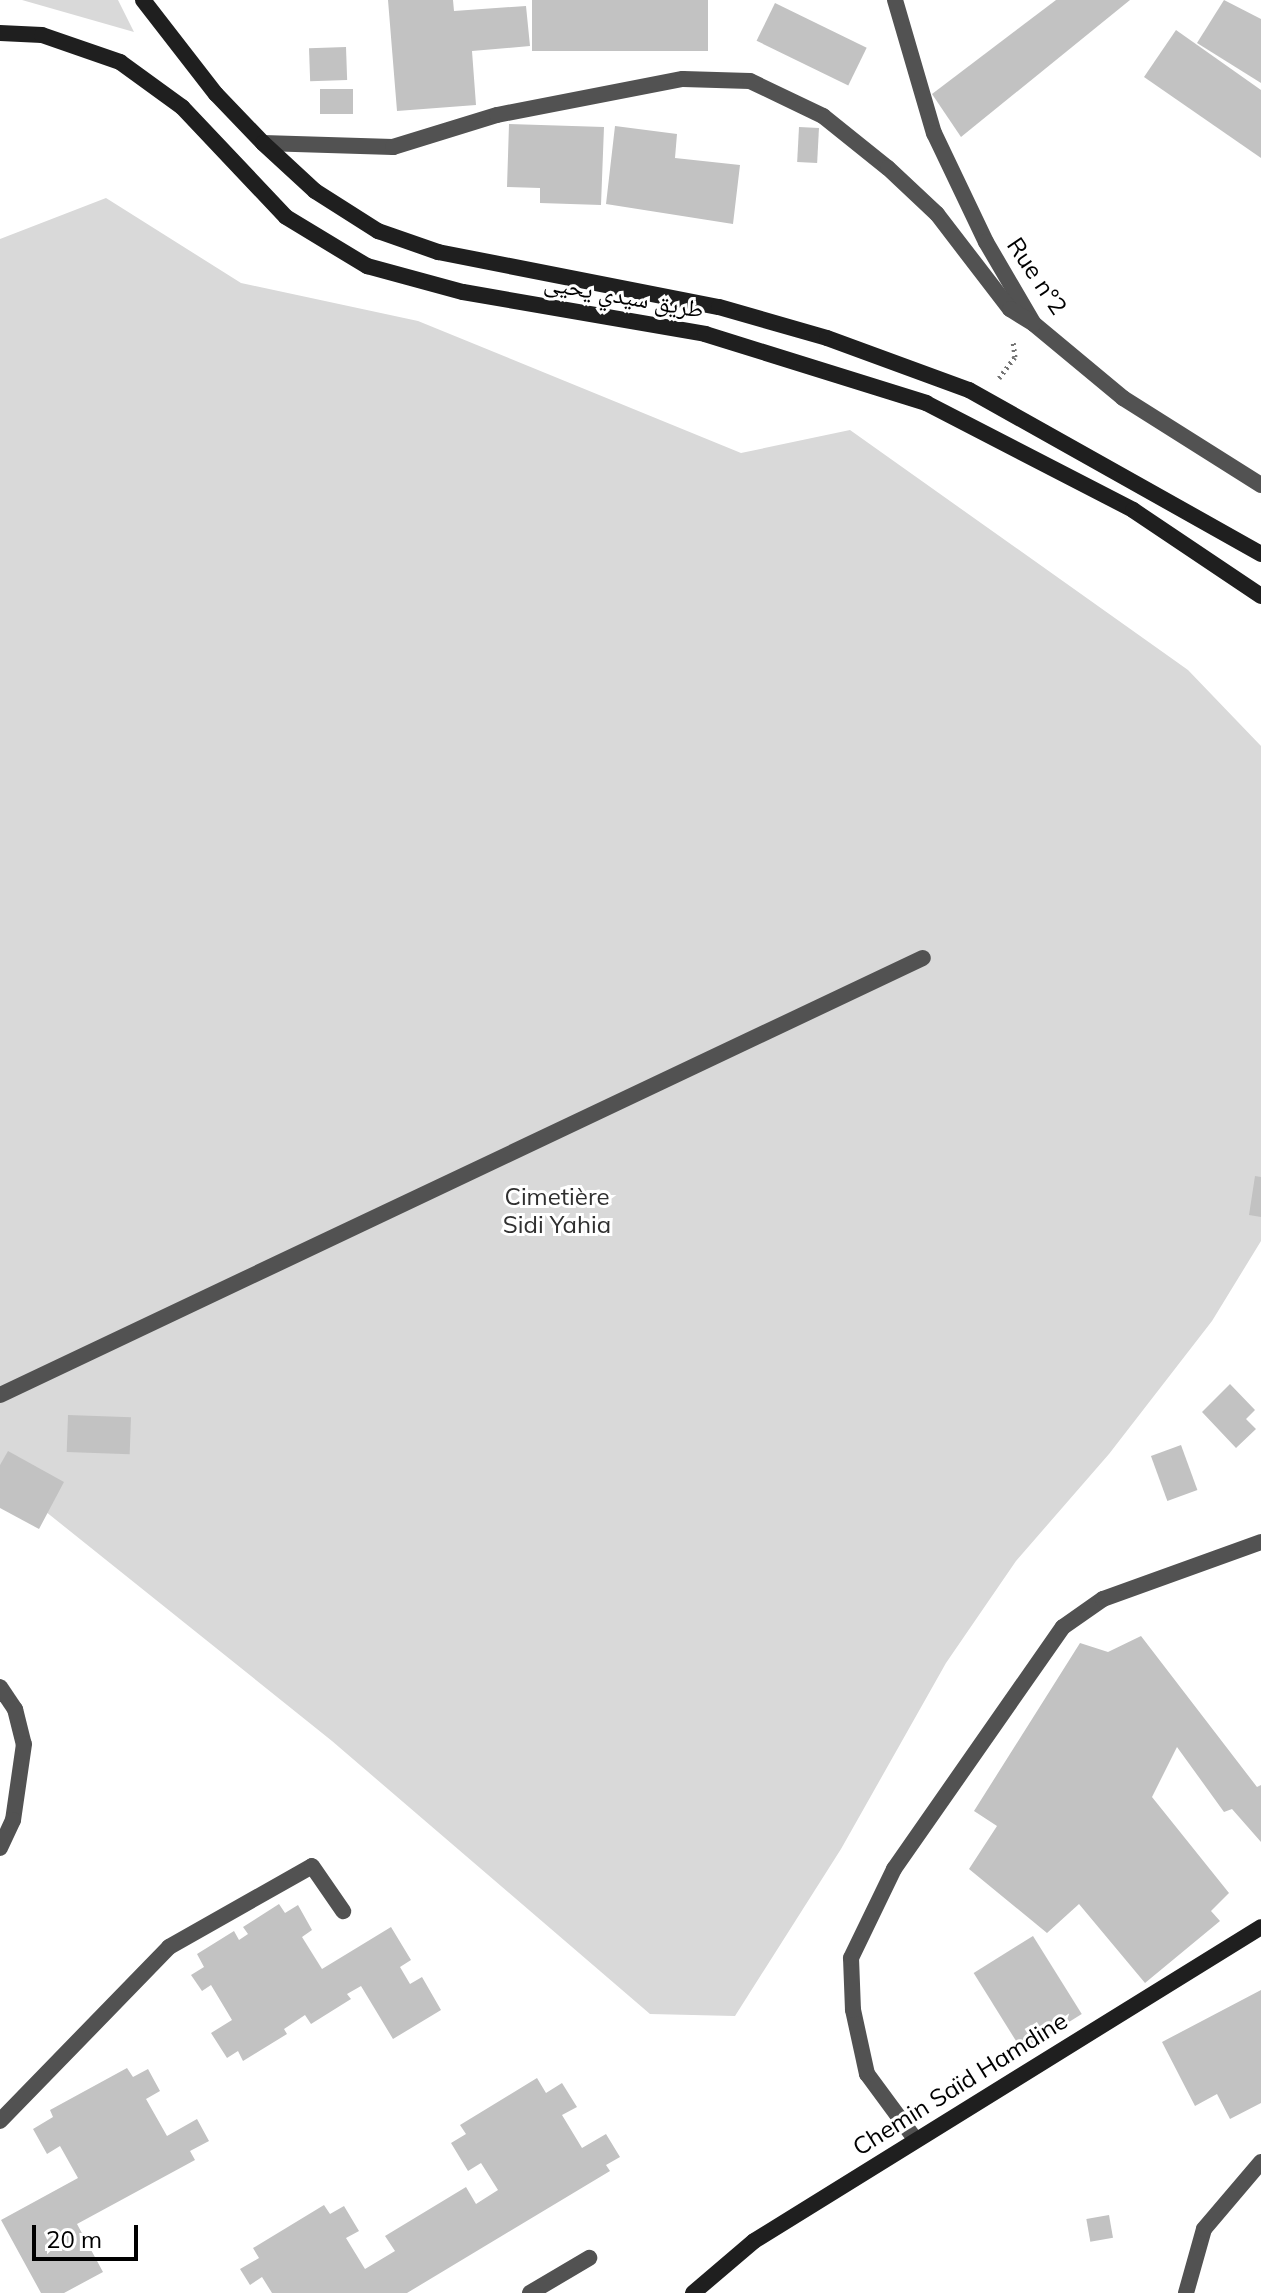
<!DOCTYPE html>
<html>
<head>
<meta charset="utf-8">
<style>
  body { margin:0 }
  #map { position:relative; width:1261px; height:2293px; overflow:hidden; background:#fff; font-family:Mulish,"Noto Naskh Arabic",sans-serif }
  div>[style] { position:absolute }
  .green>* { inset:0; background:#d9d9d9 }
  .building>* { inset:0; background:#c2c2c2; transform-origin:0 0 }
  .path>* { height:5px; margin-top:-2.5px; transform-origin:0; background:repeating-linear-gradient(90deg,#747474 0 2px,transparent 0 6px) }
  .service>* { height:16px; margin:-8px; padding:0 8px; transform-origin:8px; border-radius:8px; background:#525252 }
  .minor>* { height:16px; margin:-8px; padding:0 8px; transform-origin:8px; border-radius:8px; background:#525252 }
  .tertiary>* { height:16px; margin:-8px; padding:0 8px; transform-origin:8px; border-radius:8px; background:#525252 }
  .secondary>* { height:16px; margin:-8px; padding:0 8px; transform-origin:8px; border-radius:8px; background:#1f1f1f }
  span { translate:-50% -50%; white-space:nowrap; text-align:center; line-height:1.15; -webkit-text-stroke:6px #fff; paint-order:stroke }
  .street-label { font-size:24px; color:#000 }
  .park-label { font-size:24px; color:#303030 }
  .scale { position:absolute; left:32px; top:2225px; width:106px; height:36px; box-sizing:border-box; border:4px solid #000; border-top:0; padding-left:10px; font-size:24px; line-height:28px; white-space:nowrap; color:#000; -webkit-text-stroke:6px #fff; paint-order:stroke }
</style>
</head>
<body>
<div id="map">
  <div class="green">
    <div style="clip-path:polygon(22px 0,118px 0,134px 32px)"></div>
    <div style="clip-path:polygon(106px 198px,241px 283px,418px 321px,741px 453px,850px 430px,1188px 670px,1261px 746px,1261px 1241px,1212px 1321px,1109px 1454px,1016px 1561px,946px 1663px,841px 1849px,735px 2016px,650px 2014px,332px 1741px,0 1475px,0 239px)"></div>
  </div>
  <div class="building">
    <div style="clip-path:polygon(388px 0,453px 0,454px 11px,526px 6px,530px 46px,472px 51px,476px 105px,397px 111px)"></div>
    <div style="left:532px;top:0;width:176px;height:51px"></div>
    <div style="clip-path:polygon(1056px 0,1130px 0,961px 137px,932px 94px)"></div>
    <div style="clip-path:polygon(1224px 0,1261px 19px,1261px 83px,1197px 43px)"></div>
    <div style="left:775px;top:3px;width:102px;height:42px;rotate:26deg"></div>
    <div style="clip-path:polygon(1176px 30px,1261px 90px,1261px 158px,1144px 77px)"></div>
    <div style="left:346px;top:47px;width:33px;height:37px;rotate:88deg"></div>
    <div style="left:320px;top:89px;width:33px;height:25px"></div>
    <div style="clip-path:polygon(509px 124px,604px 127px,601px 205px,540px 203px,540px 188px,507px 187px)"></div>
    <div style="clip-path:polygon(615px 126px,677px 134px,675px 158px,740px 165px,733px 224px,606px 204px)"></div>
    <div style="left:799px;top:127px;width:20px;height:35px;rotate:3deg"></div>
    <div style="clip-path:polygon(1255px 1176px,1261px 1177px,1261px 1217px,1249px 1215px)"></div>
    <div style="clip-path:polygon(1230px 1384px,1255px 1410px,1246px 1419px,1256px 1429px,1236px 1448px,1202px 1412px)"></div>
    <div style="left:68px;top:1415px;width:63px;height:37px;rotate:2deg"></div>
    <div style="left:1181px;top:1445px;width:48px;height:32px;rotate:70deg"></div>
    <div style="clip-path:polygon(8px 1451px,64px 1482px,39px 1529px,0 1508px,0 1465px)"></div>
    <div style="clip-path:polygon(1141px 1636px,1257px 1787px,1261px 1785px,1261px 1842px,1232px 1809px,1224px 1812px,1177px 1747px,1152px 1797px,1229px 1893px,1211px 1911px,1220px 1921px,1145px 1983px,1079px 1904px,1047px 1933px,969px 1869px,997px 1826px,974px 1811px,1080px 1643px,1108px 1652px)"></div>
    <div style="clip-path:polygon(279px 1904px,285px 1913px,298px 1905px,312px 1930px,302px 1937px,322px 1969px,391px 1927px,411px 1960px,400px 1967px,410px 1984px,422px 1977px,441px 2010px,393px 2039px,361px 1986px,347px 1994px,351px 1999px,311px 2024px,305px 2015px,284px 2029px,287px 2034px,243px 2061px,238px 2051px,227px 2058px,211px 2033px,232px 2020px,211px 1985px,202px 1991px,191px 1975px,204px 1967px,197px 1954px,234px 1931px,239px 1940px,248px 1934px,243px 1927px)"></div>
    <div style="left:1033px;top:1936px;width:92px;height:70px;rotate:58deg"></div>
    <div style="clip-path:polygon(1261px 1990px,1261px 2103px,1230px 2119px,1217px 2094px,1195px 2106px,1162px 2042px)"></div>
    <div style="clip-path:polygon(127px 2068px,133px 2077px,148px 2069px,160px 2091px,146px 2099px,167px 2136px,197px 2119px,209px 2141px,190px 2151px,195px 2160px,77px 2224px,103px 2272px,64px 2293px,41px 2293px,1px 2220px,78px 2178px,60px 2146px,47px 2154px,33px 2129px,53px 2117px,50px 2110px)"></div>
    <div style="clip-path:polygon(537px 2078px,546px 2093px,562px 2083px,577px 2107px,562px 2115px,582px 2148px,606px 2134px,620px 2157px,606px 2165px,610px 2171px,407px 2293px,272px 2293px,262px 2277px,250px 2285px,240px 2269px,259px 2258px,253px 2248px,324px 2205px,330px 2214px,344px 2206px,359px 2231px,346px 2238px,365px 2269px,395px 2251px,385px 2236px,466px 2187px,476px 2204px,498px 2190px,481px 2163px,468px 2171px,451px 2143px,466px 2134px,460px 2125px)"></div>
    <div style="left:1109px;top:2215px;width:23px;height:23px;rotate:80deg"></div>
  </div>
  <div class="path">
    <div style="left:999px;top:378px;width:26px;rotate:-53deg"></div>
    <div style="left:1015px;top:357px;width:16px;rotate:-97deg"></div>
  </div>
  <div class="service">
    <div style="left:0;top:1395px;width:1021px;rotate:-25.34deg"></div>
  </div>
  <div class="minor">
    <div style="left:895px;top:0;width:139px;rotate:73.7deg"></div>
    <div style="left:934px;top:133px;width:121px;rotate:64.5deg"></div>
    <div style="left:986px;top:242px;width:95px;rotate:59.7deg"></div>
    <div style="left:1034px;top:324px;width:116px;rotate:39.7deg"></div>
    <div style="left:1123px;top:398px;width:163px;rotate:32.2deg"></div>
    <div style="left:263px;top:143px;width:130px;rotate:1.8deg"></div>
    <div style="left:393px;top:147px;width:109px;rotate:-17.1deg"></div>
    <div style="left:497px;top:115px;width:189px;rotate:-11deg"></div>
    <div style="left:683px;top:79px;width:67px;rotate:1.7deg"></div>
    <div style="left:750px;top:81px;width:81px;rotate:25.6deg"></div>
    <div style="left:823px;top:116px;width:83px;rotate:38.7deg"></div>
    <div style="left:888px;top:168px;width:67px;rotate:43.2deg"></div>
    <div style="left:937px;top:214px;width:120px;rotate:52.5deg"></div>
    <div style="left:1010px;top:309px;width:28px;rotate:32deg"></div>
    <div style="left:0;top:2121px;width:243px;rotate:-45.8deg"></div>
    <div style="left:169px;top:1947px;width:164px;rotate:-29.5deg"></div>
    <div style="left:312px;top:1866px;width:55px;rotate:55.4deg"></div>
    <div style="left:915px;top:2139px;width:81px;rotate:-126.4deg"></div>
    <div style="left:867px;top:2074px;width:66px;rotate:-102.3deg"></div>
    <div style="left:853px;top:2010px;width:52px;rotate:-92.2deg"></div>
    <div style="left:851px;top:1958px;width:99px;rotate:-64.2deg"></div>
    <div style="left:894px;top:1869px;width:295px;rotate:-55.1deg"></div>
    <div style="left:1063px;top:1627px;width:49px;rotate:-35deg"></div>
    <div style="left:1103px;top:1599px;width:168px;rotate:-19.8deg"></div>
    <div style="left:530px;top:2293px;width:69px;rotate:-30.7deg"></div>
    <div style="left:1186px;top:2293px;width:66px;rotate:-74.3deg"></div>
    <div style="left:1204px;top:2229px;width:88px;rotate:-49.6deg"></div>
  </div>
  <div class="tertiary">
    <div style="left:0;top:1687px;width:27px;rotate:56deg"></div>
    <div style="left:15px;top:1709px;width:36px;rotate:76deg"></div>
    <div style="left:24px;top:1744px;width:77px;rotate:98.2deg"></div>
    <div style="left:13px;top:1820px;width:31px;rotate:115deg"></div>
  </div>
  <div class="secondary">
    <div style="left:143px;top:0;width:119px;rotate:52.2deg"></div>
    <div style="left:216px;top:94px;width:68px;rotate:46.2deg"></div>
    <div style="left:263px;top:143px;width:71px;rotate:42.7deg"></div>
    <div style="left:315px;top:191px;width:75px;rotate:32.4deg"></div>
    <div style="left:378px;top:231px;width:64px;rotate:19.3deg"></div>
    <div style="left:438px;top:252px;width:286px;rotate:11.1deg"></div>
    <div style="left:719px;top:307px;width:112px;rotate:16deg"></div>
    <div style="left:827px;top:338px;width:151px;rotate:20.1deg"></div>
    <div style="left:969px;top:390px;width:335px;rotate:29.3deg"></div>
    <div style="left:0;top:33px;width:42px;rotate:2.7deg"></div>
    <div style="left:42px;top:35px;width:83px;rotate:19.1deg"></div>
    <div style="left:120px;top:62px;width:77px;rotate:36deg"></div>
    <div style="left:182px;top:107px;width:151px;rotate:46.6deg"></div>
    <div style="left:286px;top:217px;width:95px;rotate:31.2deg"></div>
    <div style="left:367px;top:266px;width:99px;rotate:15.2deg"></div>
    <div style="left:463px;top:292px;width:246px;rotate:9.8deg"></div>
    <div style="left:705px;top:334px;width:232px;rotate:17.3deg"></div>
    <div style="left:926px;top:403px;width:233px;rotate:27.3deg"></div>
    <div style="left:1133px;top:510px;width:154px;rotate:33.9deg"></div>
    <div style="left:693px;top:2293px;width:80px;rotate:-40.4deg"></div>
    <div style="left:754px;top:2241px;width:596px;rotate:-31.77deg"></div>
  </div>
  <div class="street-label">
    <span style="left:1037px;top:276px;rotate:56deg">Rue n°2</span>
    <span style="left:624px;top:296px;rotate:10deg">طريق سيدي يحيى</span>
    <span style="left:960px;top:2084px;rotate:-32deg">Chemin Saïd Hamdine</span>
  </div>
  <div class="park-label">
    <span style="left:557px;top:1211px">Cimetière<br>Sidi Yahia</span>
  </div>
  <div class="scale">20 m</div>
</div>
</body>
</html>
